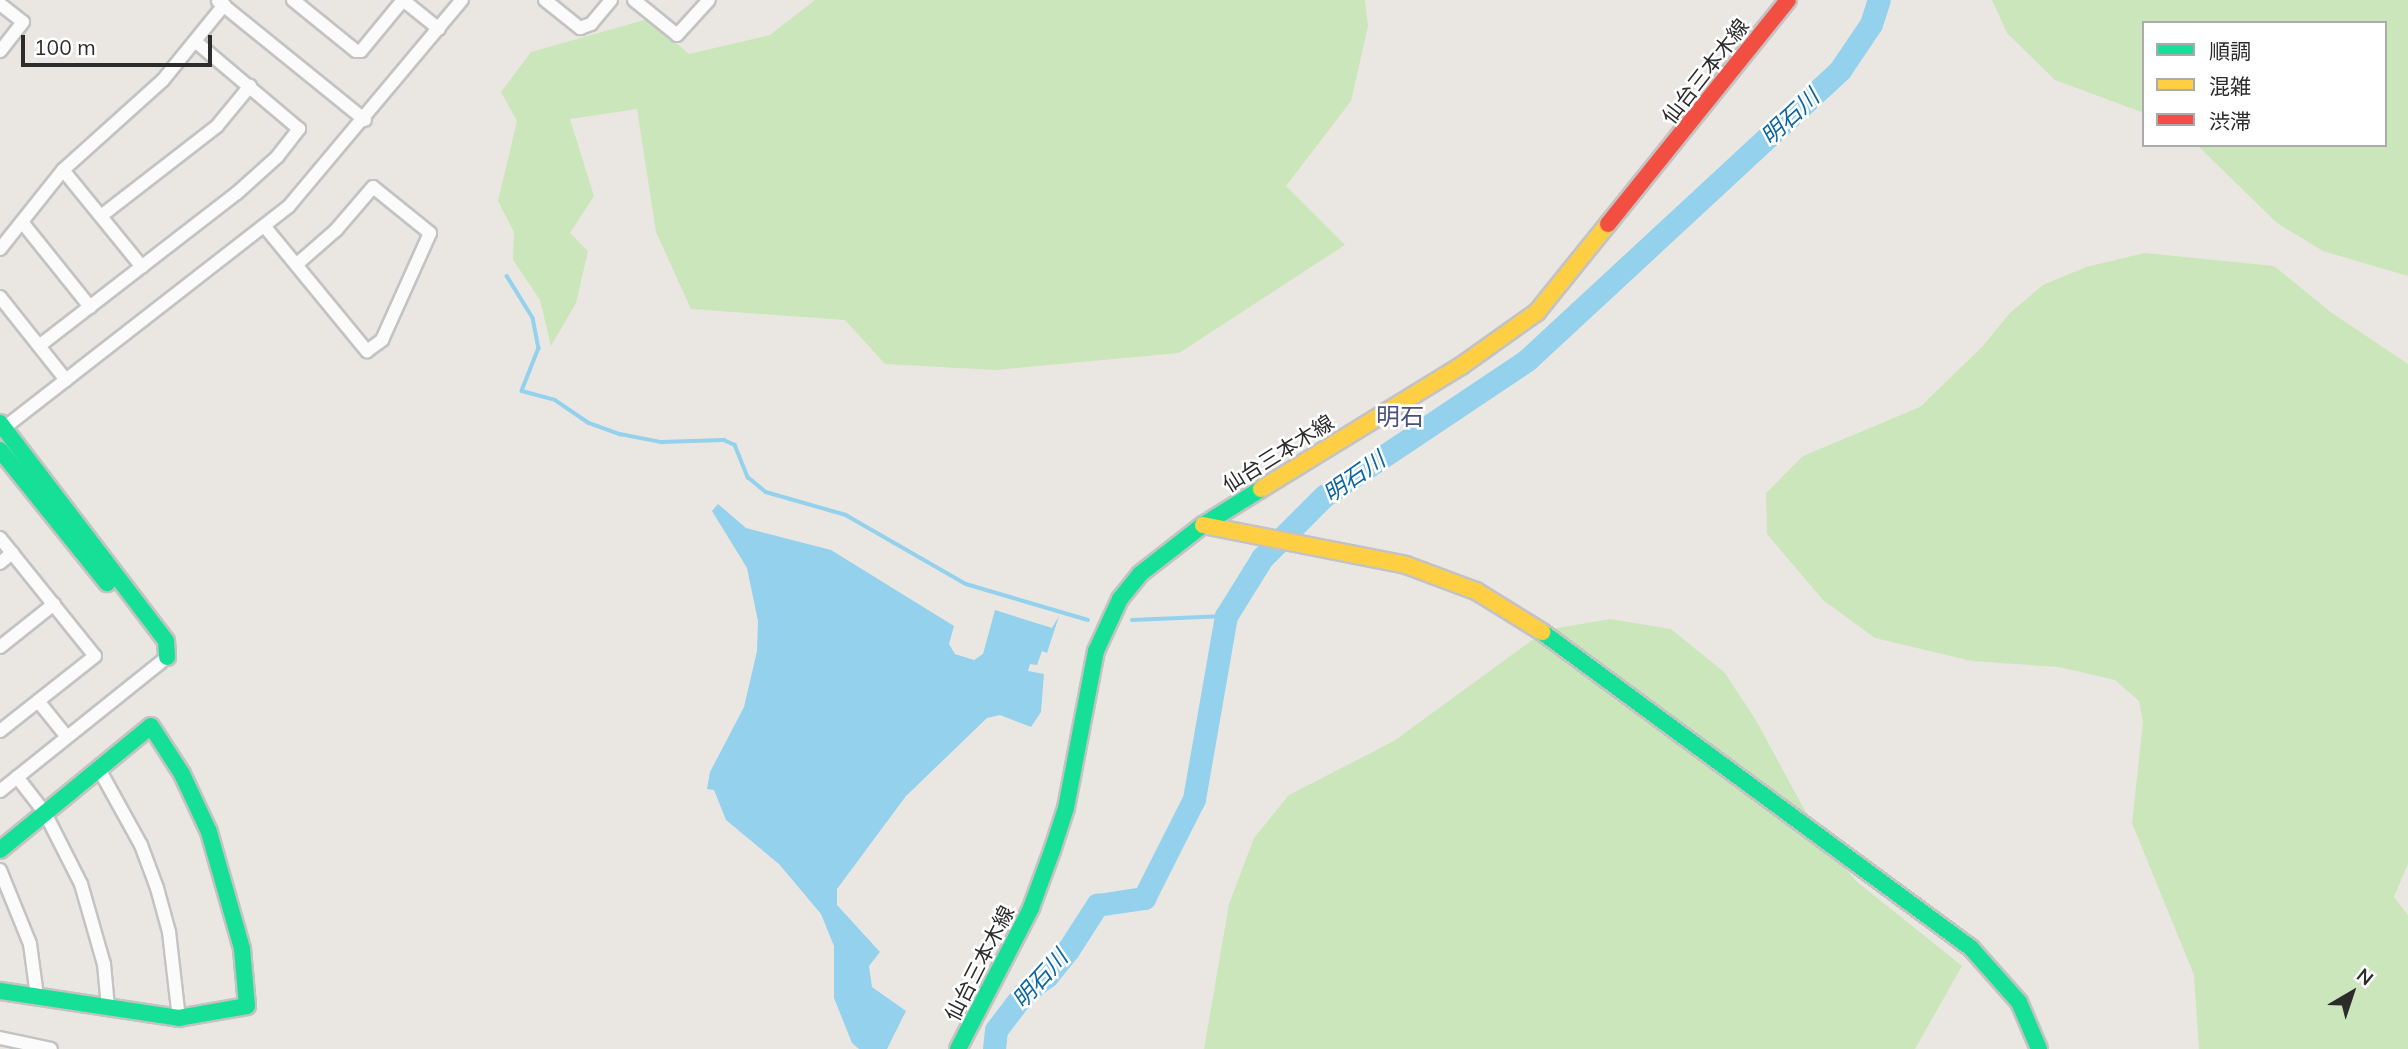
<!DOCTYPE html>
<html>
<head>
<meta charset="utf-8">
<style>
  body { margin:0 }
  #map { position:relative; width:2408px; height:1049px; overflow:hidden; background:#eae7e2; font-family:Mulish,"Noto Sans JP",sans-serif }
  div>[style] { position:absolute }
  .green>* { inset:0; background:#cae6ba }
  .water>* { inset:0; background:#94d1ed }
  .stream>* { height:3.5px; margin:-1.75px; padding:0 1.75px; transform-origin:1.75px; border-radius:1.75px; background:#94d1ed }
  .river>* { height:23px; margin:-11.5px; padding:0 11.5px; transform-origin:11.5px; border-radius:11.5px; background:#94d1ed }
  .roads { filter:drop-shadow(2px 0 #c4c3c3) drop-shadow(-2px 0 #c4c3c3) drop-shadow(0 2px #c4c3c3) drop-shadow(0 -2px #c4c3c3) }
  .street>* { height:12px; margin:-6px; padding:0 6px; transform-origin:6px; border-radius:6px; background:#fcfbfb }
  .fast>* { height:16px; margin:-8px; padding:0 8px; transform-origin:8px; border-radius:8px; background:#16e098 }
  .slow>* { height:16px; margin:-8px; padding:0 8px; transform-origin:8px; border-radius:8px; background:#ffcf43 }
  .jam>* { height:16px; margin:-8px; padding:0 8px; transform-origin:8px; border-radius:8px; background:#f24e42 }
  span { translate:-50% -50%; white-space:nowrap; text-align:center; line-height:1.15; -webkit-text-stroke:5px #fff; paint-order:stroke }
  .street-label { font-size:21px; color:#2c2c2c }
  .water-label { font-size:23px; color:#0a65a2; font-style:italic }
  .quarter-label { font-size:24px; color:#4a517e }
  .legend { position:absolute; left:2142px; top:21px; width:245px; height:126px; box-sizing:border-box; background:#fff; border:2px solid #ababab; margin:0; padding:9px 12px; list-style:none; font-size:21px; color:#2c2c2c }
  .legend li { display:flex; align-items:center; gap:14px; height:35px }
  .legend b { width:35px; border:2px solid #ababab }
  .north { position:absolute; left:2317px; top:958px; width:70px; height:70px; -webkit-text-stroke:5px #fff; paint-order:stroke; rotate:39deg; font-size:19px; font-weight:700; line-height:28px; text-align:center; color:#2c2c2c }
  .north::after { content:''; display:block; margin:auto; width:24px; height:32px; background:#2c2c2c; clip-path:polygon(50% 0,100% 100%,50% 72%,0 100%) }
  .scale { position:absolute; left:21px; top:35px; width:191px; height:32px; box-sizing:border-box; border:4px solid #2c2c2c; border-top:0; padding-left:9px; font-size:21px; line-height:24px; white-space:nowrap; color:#2c2c2c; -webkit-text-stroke:5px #fff; paint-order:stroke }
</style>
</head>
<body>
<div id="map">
  <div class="green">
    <div style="clip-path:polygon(815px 0,1365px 0,1368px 26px,1351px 101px,1286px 186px,1345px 245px,1179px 353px,995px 370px,885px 364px,845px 320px,691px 309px,656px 232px,637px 109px,570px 119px,594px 196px,570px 233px,588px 251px,576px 303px,551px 346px,540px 300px,513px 260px,514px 232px,498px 201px,517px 121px,501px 92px,531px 52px,648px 19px,689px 54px,770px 35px)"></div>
    <div style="clip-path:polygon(1992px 0,2408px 0,2408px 276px,2323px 251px,2277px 223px,2197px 145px,2385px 145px,2385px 23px,2144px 23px,2144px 113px,2055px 80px,2007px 33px)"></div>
    <div style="clip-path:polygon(2145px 253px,2274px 266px,2332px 313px,2408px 364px,2408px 864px,2394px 897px,2408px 915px,2408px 1049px,2199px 1049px,2194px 975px,2132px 823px,2143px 722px,2139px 701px,2115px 680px,2059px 667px,1972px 661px,1875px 638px,1823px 600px,1767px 534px,1766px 493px,1803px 456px,1920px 407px,1982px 347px,2010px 313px,2043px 285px,2086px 267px)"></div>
    <div style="clip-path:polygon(1610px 619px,1671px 629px,1725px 673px,1757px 722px,1819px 837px,1856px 881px,1962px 966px,1915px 1049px,1204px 1049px,1229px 904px,1254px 838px,1289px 795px,1394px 741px,1546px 630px)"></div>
  </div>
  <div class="water">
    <div style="clip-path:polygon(718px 504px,746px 528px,831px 550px,954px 626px,949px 644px,955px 654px,974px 660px,983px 654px,995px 610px,1052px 628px,1059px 616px,1047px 653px,1042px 651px,1037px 665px,1030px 664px,1028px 671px,1044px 674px,1041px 712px,1031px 727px,1000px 715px,987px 718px,906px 796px,837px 889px,837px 905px,880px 952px,869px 966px,872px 987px,906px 1011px,887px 1049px,859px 1049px,852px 1043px,834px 998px,834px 946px,821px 914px,779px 864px,726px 820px,714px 790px,707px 789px,710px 772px,744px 707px,757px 651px,758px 621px,747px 568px,712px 511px)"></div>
  </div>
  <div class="stream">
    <div style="left:507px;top:276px;width:49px;rotate:58.2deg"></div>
    <div style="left:533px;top:318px;width:31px;rotate:79deg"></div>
    <div style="left:539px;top:348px;width:46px;rotate:111.6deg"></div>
    <div style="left:522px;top:391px;width:34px;rotate:15deg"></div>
    <div style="left:555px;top:400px;width:41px;rotate:34.1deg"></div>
    <div style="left:589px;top:423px;width:33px;rotate:20deg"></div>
    <div style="left:620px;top:434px;width:42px;rotate:11deg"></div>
    <div style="left:661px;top:442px;width:63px;rotate:-1.8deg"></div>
    <div style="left:724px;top:440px;width:12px;rotate:24deg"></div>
    <div style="left:735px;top:445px;width:35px;rotate:68deg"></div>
    <div style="left:748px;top:477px;width:23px;rotate:40deg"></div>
    <div style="left:766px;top:492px;width:83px;rotate:16deg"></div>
    <div style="left:846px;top:515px;width:138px;rotate:29.9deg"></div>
    <div style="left:966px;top:584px;width:127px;rotate:16.4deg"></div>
    <div style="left:1132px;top:620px;width:94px;rotate:-2.4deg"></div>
  </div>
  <div class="river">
    <div style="left:994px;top:1049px;width:19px;rotate:-84deg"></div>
    <div style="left:996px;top:1030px;width:48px;rotate:-52.7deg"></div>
    <div style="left:1025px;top:992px;width:27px;rotate:-36deg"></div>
    <div style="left:1047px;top:976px;width:33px;rotate:-51deg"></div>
    <div style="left:1068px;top:950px;width:54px;rotate:-57.2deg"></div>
    <div style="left:1097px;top:905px;width:48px;rotate:-8.5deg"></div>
    <div style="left:1144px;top:898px;width:111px;rotate:-63.2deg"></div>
    <div style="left:1194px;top:799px;width:186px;rotate:-80.1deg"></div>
    <div style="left:1226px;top:616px;width:68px;rotate:-58.2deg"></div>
    <div style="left:1262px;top:558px;width:88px;rotate:-45deg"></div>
    <div style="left:1324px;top:496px;width:244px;rotate:-33.8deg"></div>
    <div style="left:1527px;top:360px;width:427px;rotate:-42.8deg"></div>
    <div style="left:1840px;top:70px;width:55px;rotate:-56deg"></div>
    <div style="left:1871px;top:24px;width:25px;rotate:-72deg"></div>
  </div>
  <div class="roads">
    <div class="street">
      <div style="left:293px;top:0;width:81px;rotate:39deg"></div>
      <div style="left:356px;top:51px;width:5px"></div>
      <div style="left:361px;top:51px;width:66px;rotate:-50.5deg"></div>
      <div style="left:403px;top:0;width:46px;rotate:38.9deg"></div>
      <div style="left:545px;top:0;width:45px;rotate:38.7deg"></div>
      <div style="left:580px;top:28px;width:12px;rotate:-20deg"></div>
      <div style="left:591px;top:24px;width:31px;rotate:-50deg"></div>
      <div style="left:634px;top:0;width:55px;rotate:39.1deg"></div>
      <div style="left:677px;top:35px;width:47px;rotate:-47.6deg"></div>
      <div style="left:218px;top:1px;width:189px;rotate:39deg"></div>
      <div style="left:0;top:4px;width:29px;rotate:38deg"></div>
      <div style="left:23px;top:22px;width:37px;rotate:128deg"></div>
      <div style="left:63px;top:170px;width:125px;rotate:50.8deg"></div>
      <div style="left:101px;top:216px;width:147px;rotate:-37.8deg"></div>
      <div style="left:217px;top:126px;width:52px;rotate:-50.5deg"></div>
      <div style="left:22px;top:222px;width:109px;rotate:51.3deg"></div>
      <div style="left:265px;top:227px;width:161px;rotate:50.6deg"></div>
      <div style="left:367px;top:351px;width:19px;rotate:-36deg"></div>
      <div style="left:382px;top:340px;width:117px;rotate:-65.8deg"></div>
      <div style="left:430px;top:233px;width:73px;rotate:-141.1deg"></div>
      <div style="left:373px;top:187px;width:57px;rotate:130.7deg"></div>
      <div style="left:336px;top:230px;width:52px;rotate:138.9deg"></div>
      <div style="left:0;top:249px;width:101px;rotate:-51.4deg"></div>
      <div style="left:63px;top:170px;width:135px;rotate:-42deg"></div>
      <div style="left:163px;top:80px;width:97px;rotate:-50.9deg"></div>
      <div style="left:0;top:297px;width:106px;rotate:51.5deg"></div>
      <div style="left:39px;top:346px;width:250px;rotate:-37.7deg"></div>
      <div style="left:237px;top:193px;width:54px;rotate:-42deg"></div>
      <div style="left:277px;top:157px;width:36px;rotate:-52deg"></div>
      <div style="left:299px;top:129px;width:136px;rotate:-139.8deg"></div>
      <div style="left:4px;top:428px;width:361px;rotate:-37.9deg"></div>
      <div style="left:289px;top:206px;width:269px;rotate:-50deg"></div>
      <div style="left:0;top:538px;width:151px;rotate:51.2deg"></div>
      <div style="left:95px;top:656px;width:121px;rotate:141.7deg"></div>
      <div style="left:0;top:563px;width:16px;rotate:-40deg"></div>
      <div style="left:0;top:647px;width:69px;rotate:-38.5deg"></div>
      <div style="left:38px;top:701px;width:46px;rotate:51.1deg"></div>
      <div style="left:99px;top:769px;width:87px;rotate:61.1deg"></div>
      <div style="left:141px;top:845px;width:46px;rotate:69.6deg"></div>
      <div style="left:157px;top:888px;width:46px;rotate:74.7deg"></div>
      <div style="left:169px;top:932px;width:87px;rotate:83.4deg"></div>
      <div style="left:17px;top:777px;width:46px;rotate:52.1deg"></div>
      <div style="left:45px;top:813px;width:80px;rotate:63.1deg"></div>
      <div style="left:81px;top:884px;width:83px;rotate:74deg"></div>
      <div style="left:104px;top:964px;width:43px;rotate:84.7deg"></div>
      <div style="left:0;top:791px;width:214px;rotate:-38.7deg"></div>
      <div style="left:0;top:870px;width:80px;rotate:67.9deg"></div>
      <div style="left:30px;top:944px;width:52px;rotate:82.3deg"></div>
      <div style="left:0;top:1038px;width:52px;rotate:12.2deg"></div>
    </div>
    <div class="fast">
      <div style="left:0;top:423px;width:274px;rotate:52.7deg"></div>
      <div style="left:166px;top:641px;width:16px;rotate:86deg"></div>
      <div style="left:0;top:450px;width:171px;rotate:51.2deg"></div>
      <div style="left:1542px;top:632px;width:533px;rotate:36.38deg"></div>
      <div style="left:1971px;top:948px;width:72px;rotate:48.4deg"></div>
      <div style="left:2019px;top:1002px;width:51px;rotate:66.9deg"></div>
      <div style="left:0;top:850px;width:195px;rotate:-39.4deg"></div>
      <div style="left:151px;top:726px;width:57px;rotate:57.1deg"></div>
      <div style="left:182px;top:774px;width:64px;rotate:65deg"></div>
      <div style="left:209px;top:832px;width:122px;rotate:74.2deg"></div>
      <div style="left:242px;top:949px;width:57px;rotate:85deg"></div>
      <div style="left:247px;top:1006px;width:69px;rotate:170deg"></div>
      <div style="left:179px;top:1018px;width:181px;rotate:-171.4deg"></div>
      <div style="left:958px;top:1049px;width:159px;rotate:-62.6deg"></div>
      <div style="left:1031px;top:908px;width:61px;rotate:-69.8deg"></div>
      <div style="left:1052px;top:851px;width:45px;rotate:-72deg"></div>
      <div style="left:1066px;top:808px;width:160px;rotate:-79.2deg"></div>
      <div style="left:1096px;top:651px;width:57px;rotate:-65.2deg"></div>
      <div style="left:1120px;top:599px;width:32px;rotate:-51deg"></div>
      <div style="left:1140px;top:574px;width:80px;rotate:-37.9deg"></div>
      <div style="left:1203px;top:525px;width:68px;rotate:-31.8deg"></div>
    </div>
    <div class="slow">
      <div style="left:1261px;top:489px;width:235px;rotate:-31.6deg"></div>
      <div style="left:1461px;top:366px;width:93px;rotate:-35.4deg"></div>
      <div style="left:1537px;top:312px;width:113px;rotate:-51.1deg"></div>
      <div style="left:1203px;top:525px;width:207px;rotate:11.1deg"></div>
      <div style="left:1406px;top:565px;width:75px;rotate:20.4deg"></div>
      <div style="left:1476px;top:591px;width:78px;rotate:31.8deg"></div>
    </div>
    <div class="jam">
      <div style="left:1608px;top:224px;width:287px;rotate:-51.2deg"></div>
    </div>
  </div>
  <div class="street-label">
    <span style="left:1705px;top:71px;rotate:-52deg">仙台三本木線</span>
    <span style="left:1278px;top:453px;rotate:-32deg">仙台三本木線</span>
    <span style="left:979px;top:963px;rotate:-63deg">仙台三本木線</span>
  </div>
  <div class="water-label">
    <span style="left:1790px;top:117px;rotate:-43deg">明石川</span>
    <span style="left:1354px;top:477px;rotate:-35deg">明石川</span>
    <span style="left:1040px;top:979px;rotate:-48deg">明石川</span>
  </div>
  <div class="quarter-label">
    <span style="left:1400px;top:417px">明石</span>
  </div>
  <ul class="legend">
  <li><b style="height:9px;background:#16e098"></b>順調</li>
  <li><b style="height:9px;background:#ffcf43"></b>混雑</li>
  <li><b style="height:9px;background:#f24e42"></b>渋滞</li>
  </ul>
  <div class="north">N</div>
  <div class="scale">100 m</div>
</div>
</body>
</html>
